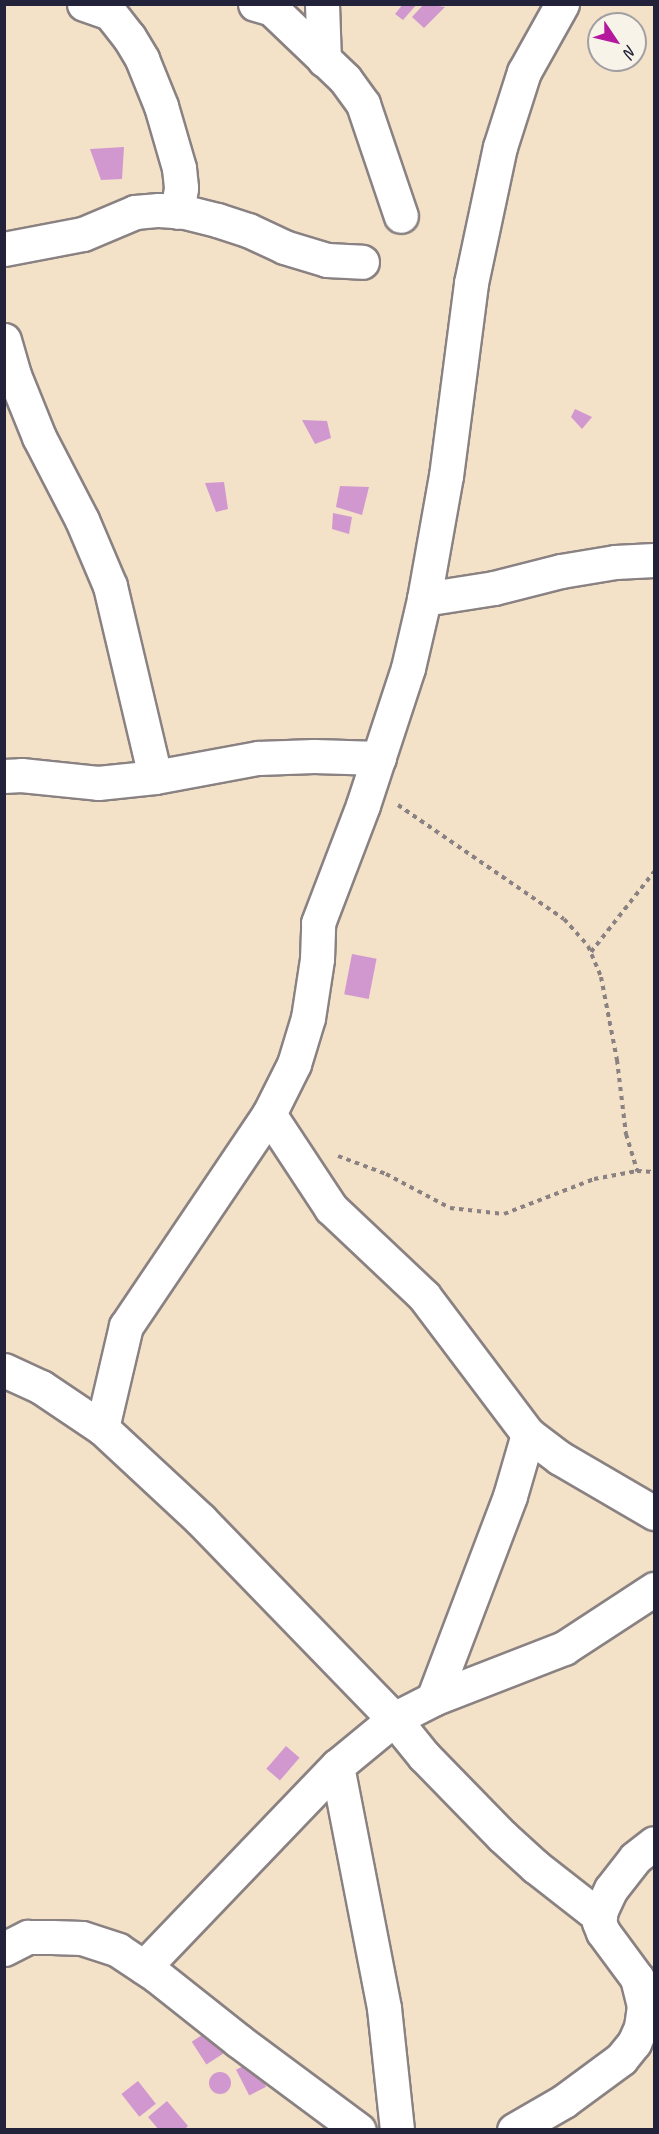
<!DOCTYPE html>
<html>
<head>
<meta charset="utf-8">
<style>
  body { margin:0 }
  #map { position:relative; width:659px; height:2134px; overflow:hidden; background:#f3e1c8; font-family:Caveat,sans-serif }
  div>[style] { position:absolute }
  .building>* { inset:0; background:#d198d0; transform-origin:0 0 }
  .round { border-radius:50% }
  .path>* { height:4px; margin-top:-2px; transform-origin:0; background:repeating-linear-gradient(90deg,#8a8282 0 4.5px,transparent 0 9px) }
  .roads { filter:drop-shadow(2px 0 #8a8282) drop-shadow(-2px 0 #8a8282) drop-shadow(0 2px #8a8282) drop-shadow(0 -2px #8a8282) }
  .minor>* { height:33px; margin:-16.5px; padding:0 16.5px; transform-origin:16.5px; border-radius:16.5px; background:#fff }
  span { translate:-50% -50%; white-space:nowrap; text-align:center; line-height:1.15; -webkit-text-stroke:5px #f7f3e8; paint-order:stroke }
  .frame { position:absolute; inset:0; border:6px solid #22223b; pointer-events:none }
  .north { position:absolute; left:587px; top:12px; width:60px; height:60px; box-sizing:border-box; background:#f7f3e8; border:2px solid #a29fa3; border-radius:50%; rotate:125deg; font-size:16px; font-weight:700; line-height:24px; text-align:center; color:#22223b }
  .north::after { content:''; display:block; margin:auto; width:21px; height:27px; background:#b5179e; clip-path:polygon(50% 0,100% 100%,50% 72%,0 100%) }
</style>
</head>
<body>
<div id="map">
  <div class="building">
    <div style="clip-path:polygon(403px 4px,417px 4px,403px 20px,395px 14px)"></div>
    <div style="clip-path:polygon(424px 4px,445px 7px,424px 28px,412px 17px)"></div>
    <div style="clip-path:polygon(124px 147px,122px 179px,101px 180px,90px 149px)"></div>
    <div style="clip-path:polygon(575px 409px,592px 417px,582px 429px,571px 417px)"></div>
    <div style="clip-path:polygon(302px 420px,327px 421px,331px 438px,315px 444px)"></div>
    <div style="clip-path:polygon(224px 482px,228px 509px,216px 512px,205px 483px)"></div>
    <div style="clip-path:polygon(340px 486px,369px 487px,362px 515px,336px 507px)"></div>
    <div style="clip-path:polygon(333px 513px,352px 517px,349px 534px,332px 529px)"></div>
    <div style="left:352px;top:954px;width:25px;height:41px;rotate:11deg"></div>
    <div style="left:286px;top:1746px;width:18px;height:30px;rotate:41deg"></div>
    <div style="left:216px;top:2026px;width:27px;height:29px;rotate:57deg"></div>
    <div style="left:253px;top:2061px;width:29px;height:19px;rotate:63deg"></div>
    <div class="round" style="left:209px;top:2072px;width:22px;height:22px"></div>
    <div style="left:138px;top:2081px;width:29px;height:21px;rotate:52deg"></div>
    <div style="clip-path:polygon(167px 2101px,188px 2126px,184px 2130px,159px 2130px,148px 2117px)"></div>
  </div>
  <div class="path">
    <div style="left:398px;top:805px;width:201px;rotate:34.5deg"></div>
    <div style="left:564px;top:919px;width:36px;rotate:48deg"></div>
    <div style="left:588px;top:946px;width:34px;rotate:67deg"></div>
    <div style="left:601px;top:977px;width:85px;rotate:79.1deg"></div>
    <div style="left:617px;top:1060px;width:75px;rotate:83.1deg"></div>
    <div style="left:626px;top:1134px;width:39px;rotate:73deg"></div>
    <div style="left:591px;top:952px;width:102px;rotate:-51.8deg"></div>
    <div style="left:338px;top:1156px;width:51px;rotate:20.6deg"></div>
    <div style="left:386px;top:1174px;width:72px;rotate:28deg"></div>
    <div style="left:450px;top:1208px;width:54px;rotate:6.3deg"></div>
    <div style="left:504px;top:1214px;width:97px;rotate:-21.3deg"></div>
    <div style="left:594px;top:1179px;width:44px;rotate:-10.5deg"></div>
    <div style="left:637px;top:1171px;width:17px;rotate:3deg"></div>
  </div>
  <div class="roads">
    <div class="minor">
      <div style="left:84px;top:4px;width:28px;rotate:19deg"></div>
      <div style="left:110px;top:13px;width:31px;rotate:52deg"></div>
      <div style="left:129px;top:37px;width:26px;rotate:59deg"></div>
      <div style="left:142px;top:59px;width:51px;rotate:68deg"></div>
      <div style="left:161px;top:106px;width:65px;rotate:73.8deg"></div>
      <div style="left:179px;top:168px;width:20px;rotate:84deg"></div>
      <div style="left:181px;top:188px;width:24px;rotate:99deg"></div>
      <div style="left:255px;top:4px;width:18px;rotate:16deg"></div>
      <div style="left:272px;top:9px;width:101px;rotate:43.8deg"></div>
      <div style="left:345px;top:79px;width:31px;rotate:54deg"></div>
      <div style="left:363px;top:104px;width:118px;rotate:71.3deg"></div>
      <div style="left:322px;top:4px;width:56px;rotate:88deg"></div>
      <div style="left:4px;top:249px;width:80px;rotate:-10.8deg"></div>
      <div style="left:83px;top:234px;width:56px;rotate:-22.9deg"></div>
      <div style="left:135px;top:212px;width:24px;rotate:-5deg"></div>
      <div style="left:159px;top:210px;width:26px;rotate:4deg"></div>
      <div style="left:185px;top:212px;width:33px;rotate:14deg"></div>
      <div style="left:217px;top:220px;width:33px;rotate:18deg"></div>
      <div style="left:248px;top:230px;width:40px;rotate:25deg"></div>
      <div style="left:284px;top:247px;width:45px;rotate:16.8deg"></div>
      <div style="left:327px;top:260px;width:35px;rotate:3deg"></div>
      <div style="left:4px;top:340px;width:36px;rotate:74deg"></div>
      <div style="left:14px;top:375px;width:67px;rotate:68deg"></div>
      <div style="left:39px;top:437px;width:93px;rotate:62.6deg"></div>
      <div style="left:82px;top:520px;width:72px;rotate:67deg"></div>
      <div style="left:110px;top:586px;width:196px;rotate:76.7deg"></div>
      <div style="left:424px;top:599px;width:71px;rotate:-8.9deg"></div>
      <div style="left:494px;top:588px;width:69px;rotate:-14.2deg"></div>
      <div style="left:561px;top:571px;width:55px;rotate:-9.5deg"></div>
      <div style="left:615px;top:562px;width:39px;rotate:-3deg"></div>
      <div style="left:4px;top:776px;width:17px;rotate:-3deg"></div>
      <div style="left:21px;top:775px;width:77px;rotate:5.9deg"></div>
      <div style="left:98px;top:783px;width:57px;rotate:-6deg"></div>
      <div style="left:155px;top:777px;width:105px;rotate:-10.5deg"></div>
      <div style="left:258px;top:758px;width:56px;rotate:-2deg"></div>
      <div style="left:314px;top:756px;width:65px;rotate:1.8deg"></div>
      <div style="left:269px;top:1114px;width:113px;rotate:56.6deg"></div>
      <div style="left:331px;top:1208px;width:128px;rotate:43.4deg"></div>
      <div style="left:424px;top:1296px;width:173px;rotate:53deg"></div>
      <div style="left:528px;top:1434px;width:40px;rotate:37deg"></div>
      <div style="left:560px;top:1458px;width:109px;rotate:30.3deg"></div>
      <div style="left:4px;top:1370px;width:41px;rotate:24.7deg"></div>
      <div style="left:41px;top:1387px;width:73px;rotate:33.9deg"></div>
      <div style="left:102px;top:1428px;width:135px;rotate:42.9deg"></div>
      <div style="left:201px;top:1520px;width:277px;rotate:45.9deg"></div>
      <div style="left:394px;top:1719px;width:48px;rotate:51deg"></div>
      <div style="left:424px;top:1756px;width:112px;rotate:45.7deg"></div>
      <div style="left:502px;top:1836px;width:46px;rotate:42.4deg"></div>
      <div style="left:536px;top:1867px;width:81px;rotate:38deg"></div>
      <div style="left:102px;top:1428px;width:105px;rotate:-76.8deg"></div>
      <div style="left:126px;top:1326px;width:256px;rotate:-56deg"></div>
      <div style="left:269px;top:1114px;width:56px;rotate:-63.4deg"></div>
      <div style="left:294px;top:1064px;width:48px;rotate:-73.1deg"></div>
      <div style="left:308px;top:1018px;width:60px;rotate:-81.3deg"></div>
      <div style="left:317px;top:959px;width:36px;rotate:-88deg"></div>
      <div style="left:318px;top:923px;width:126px;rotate:-69.1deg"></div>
      <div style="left:363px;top:805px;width:144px;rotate:-71.8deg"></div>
      <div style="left:408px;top:668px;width:71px;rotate:-76.9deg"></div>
      <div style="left:424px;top:599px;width:125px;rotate:-79.9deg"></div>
      <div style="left:446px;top:476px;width:195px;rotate:-82.6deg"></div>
      <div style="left:471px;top:283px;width:139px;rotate:-78deg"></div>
      <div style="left:500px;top:147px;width:79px;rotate:-72.3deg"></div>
      <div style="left:524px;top:72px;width:78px;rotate:-60.8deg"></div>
      <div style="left:433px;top:1699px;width:217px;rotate:-69.2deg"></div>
      <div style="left:510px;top:1496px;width:65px;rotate:-73.8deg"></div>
      <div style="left:337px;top:1766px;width:247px;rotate:79deg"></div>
      <div style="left:384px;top:2008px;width:123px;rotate:83.9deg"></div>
      <div style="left:4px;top:1949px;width:27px;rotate:-27deg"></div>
      <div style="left:28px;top:1937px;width:24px"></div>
      <div style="left:52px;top:1937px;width:30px;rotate:2deg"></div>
      <div style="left:82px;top:1938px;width:38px;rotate:18deg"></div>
      <div style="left:118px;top:1950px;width:47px;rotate:33.7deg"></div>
      <div style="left:157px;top:1976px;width:105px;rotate:38.4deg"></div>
      <div style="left:239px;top:2041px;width:149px;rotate:36.6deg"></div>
      <div style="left:144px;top:1967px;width:279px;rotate:-46.2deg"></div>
      <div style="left:337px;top:1766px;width:74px;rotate:-39.5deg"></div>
      <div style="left:394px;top:1719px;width:44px;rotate:-27.1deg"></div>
      <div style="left:433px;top:1699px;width:141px;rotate:-21.3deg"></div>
      <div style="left:564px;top:1648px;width:108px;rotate:-33.2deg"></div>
      <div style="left:514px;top:2130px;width:58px;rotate:-30.1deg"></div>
      <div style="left:564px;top:2101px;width:71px;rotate:-36.4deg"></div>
      <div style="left:621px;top:2059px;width:21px;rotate:-51deg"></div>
      <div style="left:634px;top:2043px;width:17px;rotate:-66deg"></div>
      <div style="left:641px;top:2027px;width:21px;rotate:-82deg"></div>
      <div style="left:644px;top:2006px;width:29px;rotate:-104deg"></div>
      <div style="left:637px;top:1978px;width:57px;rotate:-126.5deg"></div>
      <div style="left:603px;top:1932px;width:11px;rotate:-112deg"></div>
      <div style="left:599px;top:1922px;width:12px;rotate:-81deg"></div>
      <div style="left:601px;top:1910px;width:23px;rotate:-65deg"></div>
      <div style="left:611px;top:1889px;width:39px;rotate:-52deg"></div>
      <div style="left:635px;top:1858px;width:24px;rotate:-38deg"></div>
    </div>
  </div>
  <div class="frame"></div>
  <div class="north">N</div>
</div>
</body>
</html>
